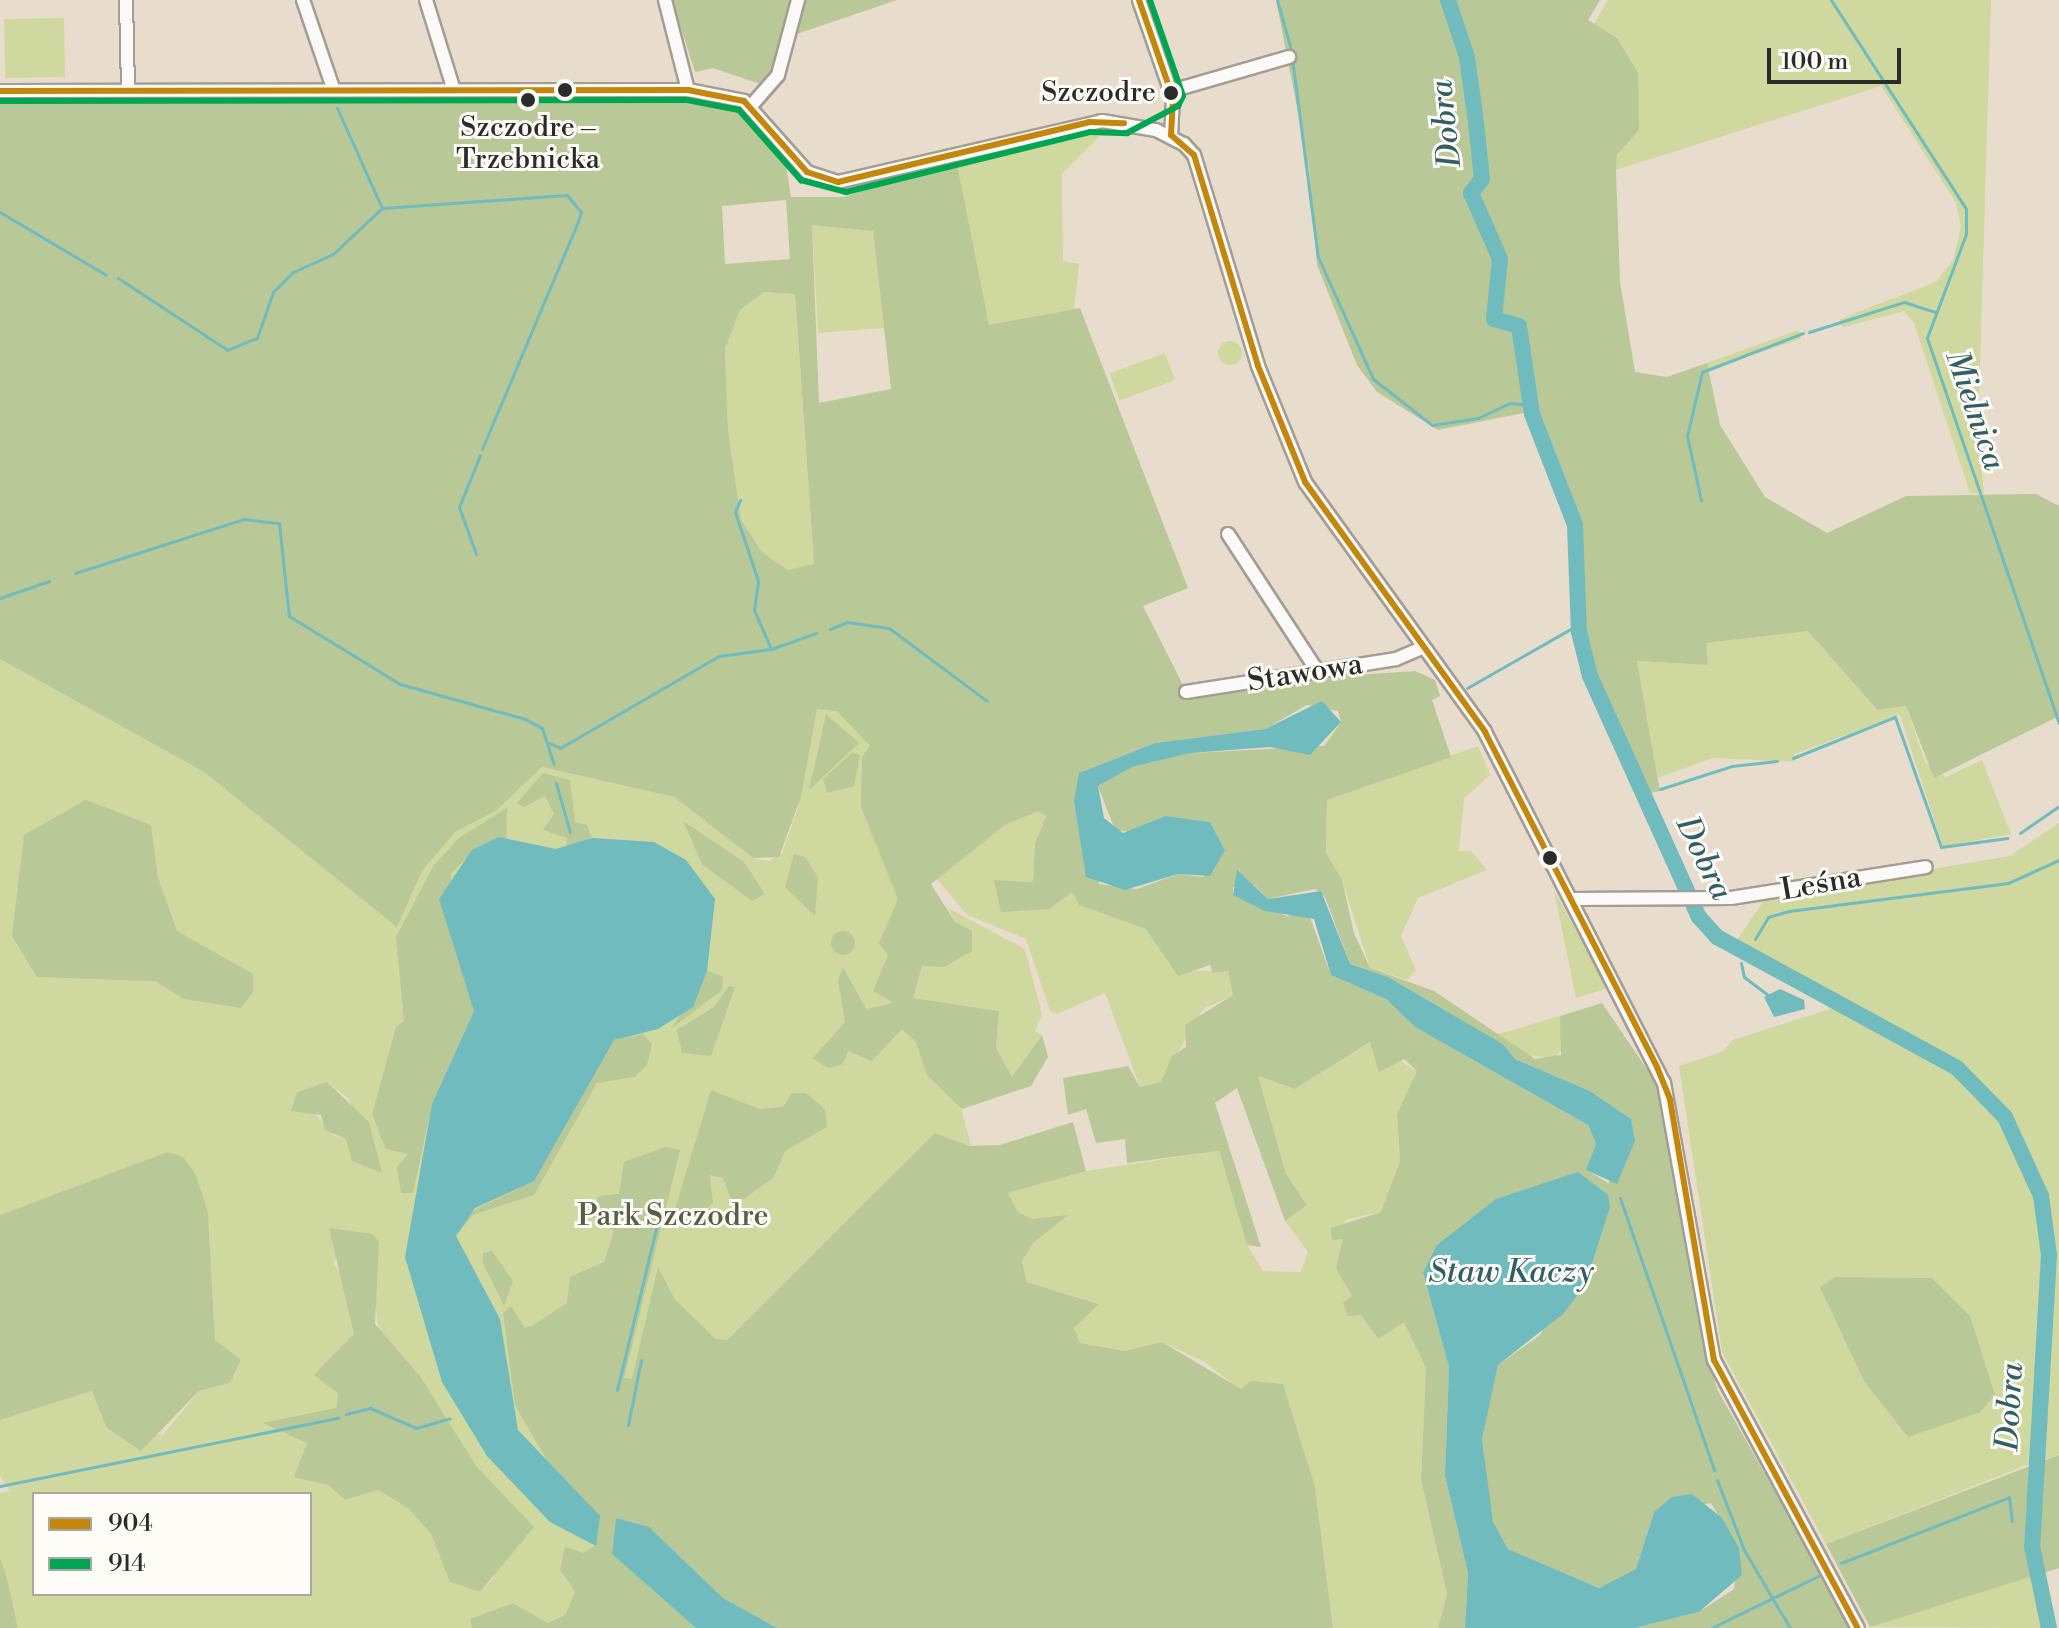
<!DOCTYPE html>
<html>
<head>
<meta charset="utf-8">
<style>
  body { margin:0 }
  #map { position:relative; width:2059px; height:1628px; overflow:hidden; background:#e8ddcd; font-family:"Libre Bodoni",serif }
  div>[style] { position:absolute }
  .green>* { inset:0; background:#cfd89f; transform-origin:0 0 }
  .round { border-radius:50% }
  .forest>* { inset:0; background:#b9c897 }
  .water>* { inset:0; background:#70bbbe }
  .stream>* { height:3px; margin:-1.5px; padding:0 1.5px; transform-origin:1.5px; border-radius:1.5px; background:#70bbbe }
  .river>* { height:16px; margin:-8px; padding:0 8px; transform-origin:8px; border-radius:8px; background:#70bbbe }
  .roads { filter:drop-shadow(2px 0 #a39d94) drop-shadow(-2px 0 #a39d94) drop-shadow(0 2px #a39d94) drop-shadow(0 -2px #a39d94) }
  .minor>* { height:12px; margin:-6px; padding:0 6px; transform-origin:6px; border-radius:6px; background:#fcfaf8 }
  .bus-1>* { height:6px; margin:-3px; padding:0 3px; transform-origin:3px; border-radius:3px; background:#c4870b }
  .bus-2>* { height:6px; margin:-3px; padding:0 3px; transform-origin:3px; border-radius:3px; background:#00a651 }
  .dots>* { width:22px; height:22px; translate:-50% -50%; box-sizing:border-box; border:4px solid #fdfcf7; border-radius:50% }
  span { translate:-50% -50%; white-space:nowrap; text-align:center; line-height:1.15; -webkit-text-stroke:6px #fdfcf7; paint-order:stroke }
  .bus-label { font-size:28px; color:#2b2b2b }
  .right { translate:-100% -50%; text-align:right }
  .street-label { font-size:30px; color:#2b2b2b }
  .park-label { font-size:30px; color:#565e43 }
  .water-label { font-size:32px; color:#325f63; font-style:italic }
  .legend { position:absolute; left:32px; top:1492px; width:280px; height:104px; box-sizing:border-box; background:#fdfcf7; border:2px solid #a9a8a5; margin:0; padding:10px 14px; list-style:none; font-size:24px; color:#2b2b2b }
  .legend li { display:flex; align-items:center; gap:16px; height:40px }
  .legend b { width:40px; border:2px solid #a9a8a5 }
  .scale { position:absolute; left:1767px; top:48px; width:134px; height:36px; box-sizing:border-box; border:4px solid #2b2b2b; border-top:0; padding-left:10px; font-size:24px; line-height:28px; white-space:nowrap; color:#2b2b2b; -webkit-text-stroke:6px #fdfcf7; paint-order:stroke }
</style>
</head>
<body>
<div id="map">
  <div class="green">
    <div style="clip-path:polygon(1608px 0,1991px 0,1978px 433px,1984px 493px,1970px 493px,1914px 323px,1904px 311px,1843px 327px,1840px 319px,1936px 282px,1953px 260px,1961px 226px,1956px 203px,1881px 86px,1616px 170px,1617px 155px,1639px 130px,1617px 38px,1594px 24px)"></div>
    <div style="left:64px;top:18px;width:59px;height:60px;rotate:89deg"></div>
    <div style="clip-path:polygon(1097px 129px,1098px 138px,1062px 174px,1063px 261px,1079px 264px,1074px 309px,989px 326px,956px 161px)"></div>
    <div style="clip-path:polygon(812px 224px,873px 230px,884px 328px,818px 333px)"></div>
    <div style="clip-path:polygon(764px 292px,795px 294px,814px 565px,788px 570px,762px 552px,741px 520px,728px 429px,725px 349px,740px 310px)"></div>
    <div style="clip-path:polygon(1799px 330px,1801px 339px,1706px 370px,1707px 363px)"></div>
    <div class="round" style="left:1218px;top:341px;width:24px;height:24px"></div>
    <div style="left:1165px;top:353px;width:29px;height:59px;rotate:70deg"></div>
    <div style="clip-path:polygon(1808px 630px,1876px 710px,1906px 706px,1925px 762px,1946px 777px,1982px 760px,2011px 834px,1943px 847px,1900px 715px,1795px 754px,1794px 762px,1713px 758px,1658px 778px,1637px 661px,1708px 665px,1705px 643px)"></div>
    <div style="clip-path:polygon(evenodd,0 659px,204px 772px,396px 925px,417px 868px,445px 834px,497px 810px,542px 767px,674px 797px,753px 858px,769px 861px,782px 853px,798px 808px,817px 708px,837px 710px,859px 731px,874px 751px,923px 966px,955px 922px,948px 908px,1025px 949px,1042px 1014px,1035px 1031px,1042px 1035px,1012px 1078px,996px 1048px,999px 1011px,913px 998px,941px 1029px,1013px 1310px,1012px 1628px,612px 1628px,566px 1614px,548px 1623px,513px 1603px,470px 1619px,472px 1628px,18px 1628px,0 1558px,0 1493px,10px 1491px,0 1476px,0 1420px,92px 1391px,106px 1427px,163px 1435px,199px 1391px,230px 1383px,241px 1360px,215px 1341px,208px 1213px,167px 1152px,0 1215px,0 659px,327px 1082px,349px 1099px,357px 1118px,361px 1167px,346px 1139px,334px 1136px,297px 1092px,327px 1082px,0 659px,348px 1232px,367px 1234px,399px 1503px,378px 1490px,345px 1500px,328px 1485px,295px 1476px,307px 1443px,287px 1428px,336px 1408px,338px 1393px,315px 1375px,354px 1334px,347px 1286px,334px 1263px,348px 1232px,0 659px,34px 1494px,310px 1494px,310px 1594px,34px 1594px,34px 1494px,0 659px,408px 1508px,494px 1577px,480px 1592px,450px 1582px,431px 1534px,408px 1508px)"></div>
    <div style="clip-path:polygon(1478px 746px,1490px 775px,1464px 798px,1459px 851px,1471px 851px,1487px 870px,1418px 898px,1401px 936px,1416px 970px,1407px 980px,1370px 968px,1342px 880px,1326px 853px,1327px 800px)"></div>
    <div style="clip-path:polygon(1038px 810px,1046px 816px,1035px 844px,1033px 882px,994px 880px,1072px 892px,1079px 905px,1146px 928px,1189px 971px,1228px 970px,1234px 995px,1203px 1009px,1161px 1082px,1140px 1087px,1105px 993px,1057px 1014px,1050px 1011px,1026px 939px,967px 915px,937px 879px,1005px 825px)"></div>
    <div style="clip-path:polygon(2059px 823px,2059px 1455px,2045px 1459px,2053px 1226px,2040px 1174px,2009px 1117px,1982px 1084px,1936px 1048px,1735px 943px,1766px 897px,2010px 856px)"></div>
    <div style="clip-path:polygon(1554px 891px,1608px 988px,1576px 998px)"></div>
    <div style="clip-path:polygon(evenodd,1842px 1005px,1934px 1056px,1998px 1117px,2038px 1199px,2043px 1255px,2037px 1461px,1826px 1544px,1722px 1352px,1679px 1066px,1722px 1052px,1733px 1040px,1842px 1005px,1835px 1277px,1932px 1278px,1943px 1423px,1908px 1437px,1835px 1277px)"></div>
    <div style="clip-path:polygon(1560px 1016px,1566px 1045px,1553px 1059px,1522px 1054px,1495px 1035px)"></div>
    <div style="clip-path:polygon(1371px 1042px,1417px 1071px,1397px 1114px,1400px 1161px,1381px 1212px,1345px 1220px,1343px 1238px,1361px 1315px,1378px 1339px,1404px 1322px,1426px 1368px,1421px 1480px,1447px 1594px,1438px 1628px,1333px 1628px,1315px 1487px,1241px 1390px,1203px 1361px,1162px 1342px,1125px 1351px,1080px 1343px,1074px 1328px,1098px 1303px,1027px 1282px,1022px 1261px,1033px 1242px,1067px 1216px,1032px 1219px,1018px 1212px,1008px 1193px,1086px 1171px,1219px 1151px,1247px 1245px,1263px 1271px,1301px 1272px,1308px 1252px,1285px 1221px,1307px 1205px,1286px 1174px,1257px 1076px,1295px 1089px)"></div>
    <div style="clip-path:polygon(2032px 1576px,2043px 1628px,1870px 1627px,1947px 1599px)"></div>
  </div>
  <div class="forest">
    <div style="clip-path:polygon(672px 0,897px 0,782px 39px,775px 72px,763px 85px,713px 68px,695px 72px)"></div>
    <div style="clip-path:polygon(1276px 0,1600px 0,1588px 20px,1617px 38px,1638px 73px,1639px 130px,1617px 155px,1616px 170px,1620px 282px,1635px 372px,1667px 377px,1707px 363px,1720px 425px,1765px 497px,1827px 533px,1906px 496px,2036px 494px,2059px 506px,2059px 716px,1934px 778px,1906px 706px,1877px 710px,1808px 631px,1706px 643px,1708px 665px,1637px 661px,1660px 791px,1650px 793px,1597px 675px,1585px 629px,1578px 512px,1539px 410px,1438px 430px,1377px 392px,1357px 365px,1317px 265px,1309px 169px)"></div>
    <div style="clip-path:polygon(evenodd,574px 94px,734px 105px,786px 165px,791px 197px,844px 197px,956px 159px,989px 325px,1080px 308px,1188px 588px,1143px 606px,1184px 687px,1415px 671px,1435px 680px,1440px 696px,1432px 700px,1451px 757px,1327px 800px,1326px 853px,1342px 880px,1354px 933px,1370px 968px,1434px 991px,1535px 1059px,1561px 1055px,1560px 1016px,1602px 1003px,1663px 1093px,1703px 1345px,1718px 1391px,1852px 1628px,1635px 1628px,1699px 1612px,1734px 1589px,1738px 1548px,1711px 1503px,1654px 1512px,1636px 1569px,1599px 1588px,1508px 1549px,1492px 1522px,1482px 1439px,1488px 1408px,1498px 1365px,1540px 1335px,1610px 1207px,1578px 1172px,1423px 1273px,1449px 1367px,1445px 1476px,1468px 1573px,1465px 1628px,1438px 1628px,1447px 1594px,1421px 1480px,1426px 1368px,1404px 1322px,1378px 1339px,1361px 1315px,1348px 1316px,1343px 1303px,1352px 1296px,1336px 1268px,1343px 1239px,1332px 1240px,1331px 1228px,1381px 1212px,1400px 1161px,1397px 1114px,1417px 1071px,1404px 1059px,1379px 1072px,1370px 1042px,1295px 1089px,1258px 1076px,1286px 1174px,1307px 1205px,1285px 1221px,1237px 1088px,1215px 1103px,1261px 1247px,1247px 1245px,1219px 1151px,1127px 1163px,1125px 1139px,1096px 1143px,1086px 1109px,1068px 1115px,1063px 1078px,1128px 1066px,1140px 1087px,1161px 1082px,1172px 1056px,1186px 1047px,1185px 1025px,1233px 995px,1228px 971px,1213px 973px,1210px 965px,1178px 976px,1146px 929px,1079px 905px,1072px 892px,1049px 909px,1001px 912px,994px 880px,1033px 882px,1035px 844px,1046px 816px,1038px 811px,1005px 825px,931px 884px,955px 922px,972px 931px,972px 951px,944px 967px,922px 966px,913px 998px,999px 1011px,996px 1048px,1012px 1077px,1042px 1035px,1048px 1057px,1031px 1086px,962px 1109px,927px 1075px,916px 1042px,902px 1029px,872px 1061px,848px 1051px,843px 1064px,828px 1068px,813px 1058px,845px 1022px,838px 980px,843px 967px,866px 1009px,894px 1003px,873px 991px,888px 955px,879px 943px,898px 899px,861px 807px,862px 757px,870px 746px,837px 711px,817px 709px,801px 797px,779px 857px,753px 858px,674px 797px,542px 767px,497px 810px,455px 832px,422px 871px,397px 927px,204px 772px,0 659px,0 99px,574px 94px,786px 200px,790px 259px,725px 264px,722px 206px,786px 200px,574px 94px,812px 225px,873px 231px,891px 389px,819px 403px,812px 225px,574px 94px,764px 292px,795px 294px,814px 564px,788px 570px,762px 552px,741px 520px,728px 429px,725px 349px,740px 310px,764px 292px,574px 94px,1307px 705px,1338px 711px,1341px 722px,1324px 746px,1191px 753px,1132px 767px,1098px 786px,1115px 830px,1133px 832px,1166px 816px,1210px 822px,1225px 850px,1203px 877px,1178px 874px,1137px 889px,1099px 884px,1079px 773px,1155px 743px,1265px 729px,1307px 705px,574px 94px,1254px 885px,1268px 899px,1315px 889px,1325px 897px,1350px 964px,1388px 977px,1503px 1044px,1515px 1059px,1590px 1091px,1631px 1119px,1625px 1162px,1608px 1183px,1587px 1170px,1596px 1144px,1588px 1125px,1415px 1027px,1386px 999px,1331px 975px,1308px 912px,1287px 916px,1233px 895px,1233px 887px,1254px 885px)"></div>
    <div style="clip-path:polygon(826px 714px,859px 743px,809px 790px)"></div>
    <div style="clip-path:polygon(852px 753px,860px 755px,854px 786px,827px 793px,823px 779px)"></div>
    <div style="clip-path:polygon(543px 773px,570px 780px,575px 822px,587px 825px,592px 838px,566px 847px,567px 838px,543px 830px,554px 814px,545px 796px,524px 807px,517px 803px)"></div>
    <div style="clip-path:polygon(86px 800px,151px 825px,158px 878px,177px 931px,253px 974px,253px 992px,241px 1008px,184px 999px,155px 981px,37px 977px,12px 936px,24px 835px)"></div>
    <div style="clip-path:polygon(507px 808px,506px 840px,481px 845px,451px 873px,456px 946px,474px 1011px,432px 1104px,413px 1193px,401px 1193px,397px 1167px,408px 1154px,386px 1149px,372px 1114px,396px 1027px,404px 1021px,396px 937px,434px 865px,459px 838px)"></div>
    <div style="clip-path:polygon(683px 821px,744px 862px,765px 894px,752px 901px,702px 864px)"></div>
    <div style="clip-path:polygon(794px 854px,805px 857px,818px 878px,815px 916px,785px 887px)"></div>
    <div class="round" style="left:831px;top:931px;width:24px;height:24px"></div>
    <div style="clip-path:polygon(707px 971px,724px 977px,721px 991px,672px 1028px)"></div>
    <div style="clip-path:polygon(729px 986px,735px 987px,711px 1056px,682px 1053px,677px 1030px,714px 1007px)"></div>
    <div style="clip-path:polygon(643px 1034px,652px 1044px,647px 1065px,634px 1077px,597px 1083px,534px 1195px,473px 1215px,456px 1235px,466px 1214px,520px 1188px,553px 1148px,601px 1053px,614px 1040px)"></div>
    <div style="clip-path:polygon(327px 1082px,369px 1122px,382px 1173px,352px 1161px,346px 1139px,325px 1130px,321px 1115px,291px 1111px,297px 1092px)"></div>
    <div style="clip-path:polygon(711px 1090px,759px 1109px,783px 1107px,792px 1093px,806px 1093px,825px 1109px,827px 1127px,785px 1151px,774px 1177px,744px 1199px,732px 1202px,723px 1178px,710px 1175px,713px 1203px,701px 1214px,686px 1214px,675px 1209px)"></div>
    <div style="clip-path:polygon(1073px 1122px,1086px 1171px,1008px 1193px,1018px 1212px,1032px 1219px,1068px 1215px,1033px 1243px,1022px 1261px,1027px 1282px,1099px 1304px,1074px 1328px,1080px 1343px,1125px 1351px,1162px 1342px,1241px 1389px,1251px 1381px,1283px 1384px,1315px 1487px,1333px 1628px,777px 1628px,723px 1598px,649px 1527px,616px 1518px,612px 1554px,696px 1628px,472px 1628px,470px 1619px,513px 1603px,548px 1623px,566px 1614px,575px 1591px,560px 1570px,565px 1547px,584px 1553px,596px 1545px,515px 1405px,503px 1313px,511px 1306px,525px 1328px,532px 1326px,567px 1303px,570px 1277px,604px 1262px,614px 1231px,590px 1215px,599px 1196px,619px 1194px,624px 1162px,665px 1147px,680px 1150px,624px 1378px,632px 1379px,658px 1267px,675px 1300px,716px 1339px,727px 1340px,935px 1133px,969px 1146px,1000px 1145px)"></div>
    <div style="clip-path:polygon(167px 1152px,183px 1157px,196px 1175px,208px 1213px,215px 1340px,241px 1360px,230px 1383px,199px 1391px,141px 1451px,106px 1427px,92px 1391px,0 1420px,0 1215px)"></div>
    <div style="clip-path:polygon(329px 1228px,372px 1234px,379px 1242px,375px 1324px,420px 1376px,476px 1466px,534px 1527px,480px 1592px,450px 1582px,431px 1534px,408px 1508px,378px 1490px,345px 1500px,328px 1485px,294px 1477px,307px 1443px,263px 1423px,336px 1408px,338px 1393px,314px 1375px,354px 1334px)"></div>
    <div style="clip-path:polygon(492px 1251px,513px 1281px,504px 1306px,483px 1263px,483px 1253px)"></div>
    <div style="clip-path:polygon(1835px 1277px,1932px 1278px,1970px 1316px,1995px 1395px,1980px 1412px,1908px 1437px,1864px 1381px,1820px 1287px)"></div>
    <div style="clip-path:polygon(2059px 1455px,2059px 1568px,1870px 1627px,1826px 1544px)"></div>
    <div style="clip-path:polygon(0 1558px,7px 1579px,18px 1628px,0 1628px)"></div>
  </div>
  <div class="water">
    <div style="clip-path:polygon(1322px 701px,1341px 722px,1310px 755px,1270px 747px,1191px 753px,1132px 767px,1098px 786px,1104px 818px,1123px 833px,1166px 816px,1210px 822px,1225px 850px,1210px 876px,1178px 874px,1125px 890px,1086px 877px,1074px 801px,1079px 773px,1155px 743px,1265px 729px)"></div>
    <div style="clip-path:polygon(499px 837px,556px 849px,592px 838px,654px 842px,686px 860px,715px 899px,707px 971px,693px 1007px,658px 1029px,614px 1040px,534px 1181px,475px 1208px,456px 1236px,500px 1319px,518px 1430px,600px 1516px,596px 1546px,550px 1522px,487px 1456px,442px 1382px,405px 1257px,432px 1104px,474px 1011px,439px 899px,472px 850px)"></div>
    <div style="clip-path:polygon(1237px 870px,1268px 899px,1321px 891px,1350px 964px,1388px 977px,1503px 1044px,1515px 1059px,1590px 1091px,1631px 1119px,1635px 1141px,1617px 1184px,1586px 1170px,1596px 1144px,1588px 1125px,1415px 1027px,1386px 999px,1331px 975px,1314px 919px,1265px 911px,1233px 895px)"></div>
    <div style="clip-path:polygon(1780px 989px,1804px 1000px,1805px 1009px,1774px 1017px,1764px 997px)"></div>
    <div style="clip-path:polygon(1578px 1172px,1608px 1195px,1610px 1207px,1585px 1285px,1563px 1314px,1498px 1365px,1482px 1439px,1493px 1522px,1508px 1549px,1599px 1588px,1636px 1569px,1654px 1512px,1672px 1497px,1692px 1494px,1722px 1518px,1739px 1548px,1742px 1575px,1699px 1612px,1635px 1628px,1465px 1628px,1468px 1573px,1445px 1476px,1449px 1367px,1423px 1273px,1437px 1245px,1496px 1199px)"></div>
    <div style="clip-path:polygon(616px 1518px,649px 1527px,723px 1598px,777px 1628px,696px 1628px,612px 1554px)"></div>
  </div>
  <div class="stream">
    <div style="left:1277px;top:0;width:55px;rotate:74.2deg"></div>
    <div style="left:1831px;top:0;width:249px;rotate:57.1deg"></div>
    <div style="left:1966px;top:209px;width:25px;rotate:90deg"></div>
    <div style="left:1966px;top:234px;width:111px;rotate:110.6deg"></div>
    <div style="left:1927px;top:338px;width:407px;rotate:71.1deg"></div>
    <div style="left:1292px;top:58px;width:201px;rotate:82.6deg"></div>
    <div style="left:1318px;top:257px;width:134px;rotate:65.7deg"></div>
    <div style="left:1373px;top:379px;width:75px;rotate:37.9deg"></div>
    <div style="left:1432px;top:425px;width:47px;rotate:-8.7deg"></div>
    <div style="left:1478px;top:418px;width:35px;rotate:-25deg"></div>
    <div style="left:1510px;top:403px;width:19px;rotate:6deg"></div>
    <div style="left:337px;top:108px;width:110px;rotate:65.8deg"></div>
    <div style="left:0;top:212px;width:123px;rotate:30.7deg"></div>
    <div style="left:118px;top:278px;width:131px;rotate:33.4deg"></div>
    <div style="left:227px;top:350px;width:32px;rotate:-22deg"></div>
    <div style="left:257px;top:338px;width:49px;rotate:-70.8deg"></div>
    <div style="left:273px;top:292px;width:28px;rotate:-45deg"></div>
    <div style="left:293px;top:272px;width:44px;rotate:-24.2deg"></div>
    <div style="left:333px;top:254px;width:67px;rotate:-43.2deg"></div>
    <div style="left:382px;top:208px;width:185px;rotate:-4deg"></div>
    <div style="left:567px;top:195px;width:22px;rotate:51deg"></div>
    <div style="left:581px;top:212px;width:13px;rotate:108deg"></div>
    <div style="left:577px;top:224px;width:244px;rotate:112.9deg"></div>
    <div style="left:1809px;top:332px;width:100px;rotate:-17.5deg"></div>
    <div style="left:1904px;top:302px;width:33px;rotate:18deg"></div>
    <div style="left:1701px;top:500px;width:66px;rotate:-102.3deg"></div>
    <div style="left:1687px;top:436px;width:66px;rotate:-76.8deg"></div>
    <div style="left:1702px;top:372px;width:108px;rotate:-21.1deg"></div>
    <div style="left:476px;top:554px;width:50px;rotate:-109.9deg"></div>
    <div style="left:459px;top:507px;width:56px;rotate:-68deg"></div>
    <div style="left:75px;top:573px;width:177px;rotate:-17.7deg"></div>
    <div style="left:244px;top:519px;width:35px;rotate:7deg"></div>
    <div style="left:279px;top:523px;width:94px;rotate:83.9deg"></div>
    <div style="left:289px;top:616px;width:130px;rotate:31.5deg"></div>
    <div style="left:400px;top:684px;width:130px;rotate:15.6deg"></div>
    <div style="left:525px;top:719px;width:19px;rotate:28deg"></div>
    <div style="left:542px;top:728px;width:38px;rotate:72deg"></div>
    <div style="left:0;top:598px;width:52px;rotate:-19.1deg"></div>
    <div style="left:830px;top:629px;width:18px;rotate:-22deg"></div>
    <div style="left:847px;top:622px;width:42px;rotate:8.1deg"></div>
    <div style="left:889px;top:628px;width:122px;rotate:36.7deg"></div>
    <div style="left:771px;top:649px;width:48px;rotate:-19.6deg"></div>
    <div style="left:1467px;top:688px;width:129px;rotate:-29.7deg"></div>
    <div style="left:549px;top:743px;width:12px;rotate:24deg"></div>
    <div style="left:560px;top:748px;width:184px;rotate:-30.1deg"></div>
    <div style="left:719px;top:656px;width:52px;rotate:-7.7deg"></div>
    <div style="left:771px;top:649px;width:43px;rotate:-113.6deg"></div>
    <div style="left:754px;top:610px;width:29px;rotate:-82deg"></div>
    <div style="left:758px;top:581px;width:73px;rotate:-108.4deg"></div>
    <div style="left:735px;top:512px;width:13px;rotate:-67deg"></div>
    <div style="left:1793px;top:758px;width:110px;rotate:-21.9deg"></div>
    <div style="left:1895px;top:717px;width:138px;rotate:70.5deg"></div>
    <div style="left:1941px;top:847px;width:67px;rotate:-7.8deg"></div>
    <div style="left:556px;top:783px;width:51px;rotate:74.1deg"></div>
    <div style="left:1660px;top:789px;width:76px;rotate:-17.7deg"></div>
    <div style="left:1732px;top:766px;width:45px;rotate:-6.3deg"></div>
    <div style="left:2020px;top:833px;width:47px;rotate:-34.7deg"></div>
    <div style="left:1755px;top:939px;width:26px;rotate:-59deg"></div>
    <div style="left:1768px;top:917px;width:22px;rotate:-16deg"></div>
    <div style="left:1789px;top:911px;width:221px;rotate:-7.3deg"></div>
    <div style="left:2008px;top:883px;width:56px;rotate:-24.3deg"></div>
    <div style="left:1741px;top:963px;width:14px;rotate:78deg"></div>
    <div style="left:1744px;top:977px;width:30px;rotate:37deg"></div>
    <div style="left:1620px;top:1198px;width:288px;rotate:70.9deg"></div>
    <div style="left:617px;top:1390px;width:183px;rotate:-76.4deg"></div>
    <div style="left:346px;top:1414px;width:25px;rotate:-14deg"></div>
    <div style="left:370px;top:1408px;width:50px;rotate:23.5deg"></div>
    <div style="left:416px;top:1428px;width:35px;rotate:-16deg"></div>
    <div style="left:628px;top:1425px;width:66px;rotate:-78.7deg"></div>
    <div style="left:1717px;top:1480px;width:75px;rotate:68.9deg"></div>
    <div style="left:1744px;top:1550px;width:91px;rotate:59.5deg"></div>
    <div style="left:0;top:1486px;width:345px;rotate:-11.4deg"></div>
    <div style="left:1841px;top:1563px;width:180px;rotate:-21.4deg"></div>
    <div style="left:2009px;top:1497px;width:24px;rotate:83deg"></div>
    <div style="left:1711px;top:1628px;width:121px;rotate:-25.9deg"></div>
  </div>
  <div class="river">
    <div style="left:1448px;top:0;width:60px;rotate:71.6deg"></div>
    <div style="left:1467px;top:57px;width:67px;rotate:82.2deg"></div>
    <div style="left:1476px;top:123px;width:56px;rotate:83.9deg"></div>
    <div style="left:1482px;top:179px;width:18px;rotate:128deg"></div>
    <div style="left:1471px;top:193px;width:72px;rotate:66.3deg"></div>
    <div style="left:1500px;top:259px;width:60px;rotate:95.7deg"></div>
    <div style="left:1494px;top:319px;width:26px;rotate:16deg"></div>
    <div style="left:1519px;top:326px;width:89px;rotate:81.6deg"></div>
    <div style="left:1532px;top:414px;width:119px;rotate:68.8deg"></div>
    <div style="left:1575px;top:525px;width:107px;rotate:87.9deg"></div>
    <div style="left:1579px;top:632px;width:45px;rotate:76deg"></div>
    <div style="left:1590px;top:676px;width:265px;rotate:65.7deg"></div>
    <div style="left:1699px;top:917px;width:27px;rotate:48deg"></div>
    <div style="left:1717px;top:937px;width:273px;rotate:28.6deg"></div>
    <div style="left:1957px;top:1068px;width:69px;rotate:45.6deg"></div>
    <div style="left:2005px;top:1117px;width:87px;rotate:65.5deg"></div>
    <div style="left:2041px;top:1196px;width:60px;rotate:82.3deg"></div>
    <div style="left:2049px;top:1255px;width:291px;rotate:93.3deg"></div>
    <div style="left:2032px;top:1546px;width:84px;rotate:78.3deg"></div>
  </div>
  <div class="roads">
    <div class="minor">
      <div style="left:126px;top:0;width:89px;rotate:88.7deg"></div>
      <div style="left:303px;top:0;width:93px;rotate:71.2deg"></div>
      <div style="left:426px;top:0;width:91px;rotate:72.8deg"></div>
      <div style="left:665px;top:0;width:93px;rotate:75.7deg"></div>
      <div style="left:1139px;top:0;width:104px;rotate:70.9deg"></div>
      <div style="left:1173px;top:98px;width:37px;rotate:93deg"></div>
      <div style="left:0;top:91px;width:688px;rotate:-0.08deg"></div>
      <div style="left:688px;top:90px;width:57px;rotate:11.1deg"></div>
      <div style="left:744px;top:101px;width:95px;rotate:48.4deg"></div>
      <div style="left:807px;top:172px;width:33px;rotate:18deg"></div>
      <div style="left:838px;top:182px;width:271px;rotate:-13deg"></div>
      <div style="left:1102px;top:121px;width:55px;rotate:9.5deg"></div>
      <div style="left:1156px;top:130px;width:31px;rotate:27deg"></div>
      <div style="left:1184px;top:144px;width:15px;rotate:48deg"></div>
      <div style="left:1194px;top:155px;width:220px;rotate:73.1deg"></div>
      <div style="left:1258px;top:366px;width:125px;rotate:67.9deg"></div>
      <div style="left:1305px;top:482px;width:308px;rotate:54.2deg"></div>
      <div style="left:1485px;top:732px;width:394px;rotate:63deg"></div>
      <div style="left:1664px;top:1083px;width:281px;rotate:79.8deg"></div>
      <div style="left:1714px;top:1360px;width:304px;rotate:61.8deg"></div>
      <div style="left:1171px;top:91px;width:123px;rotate:-16.1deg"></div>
      <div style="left:751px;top:106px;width:41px;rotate:-48.9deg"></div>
      <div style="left:778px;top:75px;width:78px;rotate:-75.1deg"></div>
      <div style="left:1228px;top:534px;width:161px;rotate:56.9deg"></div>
      <div style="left:1186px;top:692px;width:213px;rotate:-8.9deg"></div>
      <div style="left:1396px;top:659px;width:30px;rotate:-23deg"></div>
      <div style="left:1571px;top:899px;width:160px;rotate:-0.4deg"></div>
      <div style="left:1731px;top:898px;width:197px;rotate:-9deg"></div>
    </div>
  </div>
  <div class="bus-1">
    <div style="left:1139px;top:0;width:104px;rotate:70.9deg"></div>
    <div style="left:1173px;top:98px;width:37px;rotate:93deg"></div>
    <div style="left:0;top:91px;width:688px;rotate:-0.08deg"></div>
    <div style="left:688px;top:90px;width:57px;rotate:11.1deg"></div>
    <div style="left:744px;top:101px;width:95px;rotate:48.4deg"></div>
    <div style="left:807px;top:172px;width:33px;rotate:18deg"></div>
    <div style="left:838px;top:182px;width:258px;rotate:-13.4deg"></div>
    <div style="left:1089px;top:122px;width:35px;rotate:2deg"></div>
    <div style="left:1171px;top:135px;width:30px;rotate:41deg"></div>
    <div style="left:1194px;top:155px;width:220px;rotate:73.1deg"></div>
    <div style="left:1258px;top:366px;width:125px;rotate:67.9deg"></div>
    <div style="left:1305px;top:482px;width:308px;rotate:54.2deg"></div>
    <div style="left:1485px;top:732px;width:377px;rotate:62.8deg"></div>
    <div style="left:1657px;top:1067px;width:35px;rotate:68deg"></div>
    <div style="left:1670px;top:1100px;width:264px;rotate:80.4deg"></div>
    <div style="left:1714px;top:1360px;width:304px;rotate:61.8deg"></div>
  </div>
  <div class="bus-2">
    <div style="left:0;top:101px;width:687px;rotate:-0.08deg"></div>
    <div style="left:687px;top:100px;width:53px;rotate:10.9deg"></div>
    <div style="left:739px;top:110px;width:94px;rotate:48.5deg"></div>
    <div style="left:801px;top:180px;width:47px;rotate:14.9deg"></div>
    <div style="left:846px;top:192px;width:251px;rotate:-13.8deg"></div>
    <div style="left:1090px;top:132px;width:37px;rotate:2deg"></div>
    <div style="left:1127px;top:133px;width:58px;rotate:-27.9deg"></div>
    <div style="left:1178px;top:106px;width:11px;rotate:-63deg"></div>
    <div style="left:1183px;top:96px;width:102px;rotate:-109deg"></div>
  </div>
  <div class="dots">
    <div style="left:565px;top:90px;background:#2b2b2b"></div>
    <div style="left:1171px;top:93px;background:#2b2b2b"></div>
    <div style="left:528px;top:100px;background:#2b2b2b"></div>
    <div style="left:1550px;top:858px;background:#2b2b2b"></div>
  </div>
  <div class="bus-label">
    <span class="right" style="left:1156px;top:93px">Szczodre</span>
    <span style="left:528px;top:144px">Szczodre –<br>Trzebnicka</span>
  </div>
  <div class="street-label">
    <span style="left:1305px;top:673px;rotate:-9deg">Stawowa</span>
    <span style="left:1821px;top:884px;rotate:-10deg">Leśna</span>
  </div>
  <div class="park-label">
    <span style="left:673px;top:1216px">Park Szczodre</span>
  </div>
  <div class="water-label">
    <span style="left:1446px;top:124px;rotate:-96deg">Dobra</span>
    <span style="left:1975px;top:410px;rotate:71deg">Mielnica</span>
    <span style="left:1704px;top:858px;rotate:64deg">Dobra</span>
    <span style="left:1511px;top:1272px">Staw Kaczy</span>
    <span style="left:2010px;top:1407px;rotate:-87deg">Dobra</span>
  </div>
  <ul class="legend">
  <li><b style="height:10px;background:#c4870b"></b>904</li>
  <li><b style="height:10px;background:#00a651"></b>914</li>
  </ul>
  <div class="scale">100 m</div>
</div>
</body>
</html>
